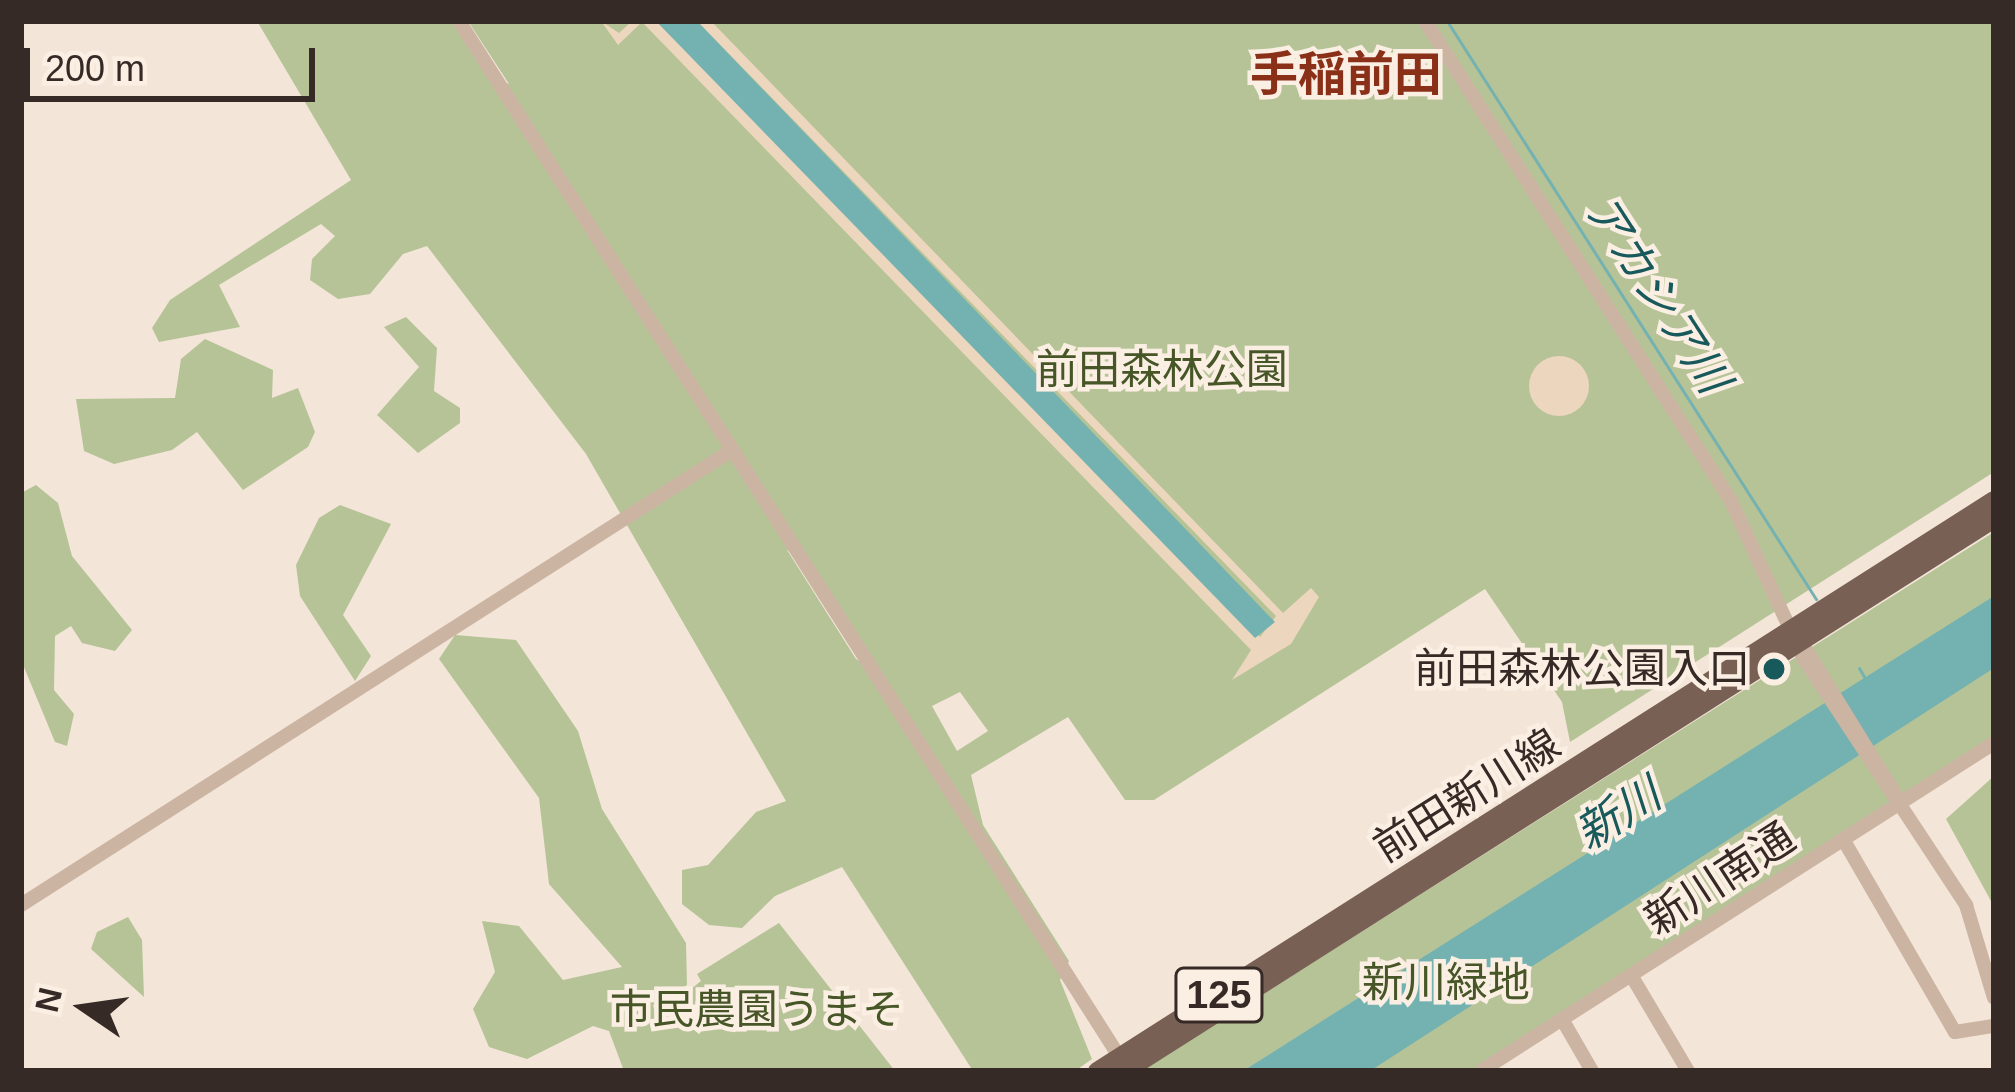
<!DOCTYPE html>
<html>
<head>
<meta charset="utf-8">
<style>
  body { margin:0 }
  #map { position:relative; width:2015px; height:1092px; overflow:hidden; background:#f3e5d8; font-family:Helvetica,"Noto Sans JP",sans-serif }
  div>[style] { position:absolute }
  .green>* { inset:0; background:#b6c397 }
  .plaza>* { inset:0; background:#ecd6bd }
  .round { border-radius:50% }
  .water>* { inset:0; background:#74b2b2 }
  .stream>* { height:3px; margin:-1.5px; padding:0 1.5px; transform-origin:1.5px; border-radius:1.5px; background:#74b2b2 }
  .minor>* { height:14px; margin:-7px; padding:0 7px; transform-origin:7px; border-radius:7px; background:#ccb4a3 }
  .major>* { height:18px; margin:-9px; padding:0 9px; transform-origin:9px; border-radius:9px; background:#796055 }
  .dots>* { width:33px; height:33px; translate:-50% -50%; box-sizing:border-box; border:6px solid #fbefe4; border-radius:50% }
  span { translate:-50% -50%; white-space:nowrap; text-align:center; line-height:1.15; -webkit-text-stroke:9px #fbefe4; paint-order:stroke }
  .shield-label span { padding:3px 9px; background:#fbefe4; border:3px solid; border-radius:9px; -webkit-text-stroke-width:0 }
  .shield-label { font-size:39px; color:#362a26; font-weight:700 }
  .park-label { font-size:42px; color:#475627 }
  .poi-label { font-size:42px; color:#362a26 }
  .right { translate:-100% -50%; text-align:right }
  .street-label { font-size:42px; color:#362a26 }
  .water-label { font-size:45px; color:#18595b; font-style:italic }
  .quarter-label { font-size:48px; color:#8b3018; font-weight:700 }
  .frame { position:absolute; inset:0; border:24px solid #362a26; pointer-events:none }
  .north { position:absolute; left:24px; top:948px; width:120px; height:120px; -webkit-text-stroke:9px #fbefe4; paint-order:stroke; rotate:283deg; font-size:33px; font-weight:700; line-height:48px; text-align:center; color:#362a26 }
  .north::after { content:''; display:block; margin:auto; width:42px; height:54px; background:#362a26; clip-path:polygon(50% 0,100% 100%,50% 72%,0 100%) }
  .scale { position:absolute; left:24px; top:48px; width:291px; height:54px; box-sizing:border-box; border:6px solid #362a26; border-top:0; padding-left:15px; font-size:36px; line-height:42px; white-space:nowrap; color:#362a26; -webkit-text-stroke:9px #fbefe4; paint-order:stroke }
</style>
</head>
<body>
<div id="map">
  <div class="green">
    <div style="clip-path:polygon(evenodd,257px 21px,451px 21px,486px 75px,509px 84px,468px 21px,1994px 21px,1994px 472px,1570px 742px,1562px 702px,1485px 589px,1154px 800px,1125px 800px,1068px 717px,971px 775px,983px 825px,1069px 961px,1060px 980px,1092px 1059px,1075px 1071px,973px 1071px,842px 867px,775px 896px,742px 928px,709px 925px,682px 904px,682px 870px,708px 865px,756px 812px,786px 801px,586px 454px,427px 246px,403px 254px,370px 294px,338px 299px,310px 280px,312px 259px,335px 236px,321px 224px,219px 285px,240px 327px,159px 342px,152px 328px,170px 300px,351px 180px,257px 21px,787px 550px,803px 554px,877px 672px,856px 659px,787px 550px,257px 21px,960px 692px,988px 731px,957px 751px,932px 706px,960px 692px)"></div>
    <div style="clip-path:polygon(406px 317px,437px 348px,434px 391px,460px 408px,460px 423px,418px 453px,377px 415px,419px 367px,384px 327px)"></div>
    <div style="clip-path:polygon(205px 339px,273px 370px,272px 398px,298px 388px,315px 432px,308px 447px,243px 490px,197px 432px,172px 450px,114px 464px,84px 451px,76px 399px,175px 398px,181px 359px)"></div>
    <div style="clip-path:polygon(36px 485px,58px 503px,72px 556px,132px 630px,115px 651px,82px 643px,71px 626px,55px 636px,54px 690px,74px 714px,67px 746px,55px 742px,21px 660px,21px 493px)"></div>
    <div style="clip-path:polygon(340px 505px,391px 524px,343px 615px,371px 656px,355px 681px,300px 596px,296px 565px,319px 518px)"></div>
    <div style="clip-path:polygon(1994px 532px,1994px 738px,1471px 1071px,1141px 1071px)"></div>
    <div style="clip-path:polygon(455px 635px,516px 640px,578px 731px,602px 809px,686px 943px,687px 985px,653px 1005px,656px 1017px,701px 981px,697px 974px,779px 923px,895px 1071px,624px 1071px,609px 1031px,593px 1026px,527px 1059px,489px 1047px,473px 1009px,495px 972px,482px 921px,519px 926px,563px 980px,622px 967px,549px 884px,539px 798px,439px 659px)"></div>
    <div style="clip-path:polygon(1994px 776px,1994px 899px,1991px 901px,1946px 819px)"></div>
    <div style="clip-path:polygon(128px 917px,142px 940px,144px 997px,91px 949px,97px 932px)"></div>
  </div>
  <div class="plaza">
    <div style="clip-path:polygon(601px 21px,619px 33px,632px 21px,656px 21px,1260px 637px,1276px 616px,697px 21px,711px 21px,1283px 613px,1311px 588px,1319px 597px,1291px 644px,1232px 680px,1251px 650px,642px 22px,618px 45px)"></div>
    <div class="round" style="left:1529px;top:356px;width:60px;height:60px"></div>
  </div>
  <div class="water">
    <div style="clip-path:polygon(656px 21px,697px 21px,1275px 622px,1255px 638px)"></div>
    <div style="clip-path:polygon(1994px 596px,1994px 668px,1370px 1071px,1243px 1071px)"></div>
  </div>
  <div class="stream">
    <div style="left:1447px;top:21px;width:686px;rotate:57.45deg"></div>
    <div style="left:1859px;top:668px;width:16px;rotate:60deg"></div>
  </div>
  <div class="minor">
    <div style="left:459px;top:21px;width:1233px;rotate:57.48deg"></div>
    <div style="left:1425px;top:21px;width:567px;rotate:57.46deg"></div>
    <div style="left:1730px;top:499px;width:176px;rotate:65.2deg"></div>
    <div style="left:1804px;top:659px;width:295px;rotate:56.6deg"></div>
    <div style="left:1966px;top:905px;width:97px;rotate:73.2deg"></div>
    <div style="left:1803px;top:645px;width:185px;rotate:58.3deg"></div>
    <div style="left:1843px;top:839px;width:223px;rotate:59.9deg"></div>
    <div style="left:1955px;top:1032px;width:39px;rotate:-9deg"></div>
    <div style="left:21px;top:905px;width:844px;rotate:-32.62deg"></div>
    <div style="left:1631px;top:975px;width:112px;rotate:59.3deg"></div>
    <div style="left:1562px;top:1019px;width:60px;rotate:60deg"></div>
    <div style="left:1481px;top:1071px;width:609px;rotate:-32.59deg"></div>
  </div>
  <div class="major">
    <div style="left:1097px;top:1071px;width:1063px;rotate:-32.48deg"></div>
    <div style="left:1126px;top:1071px;width:1029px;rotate:-32.45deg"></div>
  </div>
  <div class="dots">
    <div style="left:1774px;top:669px;background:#18595b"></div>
  </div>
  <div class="shield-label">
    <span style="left:1219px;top:995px">125</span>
  </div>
  <div class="park-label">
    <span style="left:1162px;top:370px">前田森林公園</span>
    <span style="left:1446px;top:983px">新川緑地</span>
    <span style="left:757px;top:1010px">市民農園うまそ</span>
  </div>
  <div class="poi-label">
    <span class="right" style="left:1750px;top:669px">前田森林公園入口</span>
  </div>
  <div class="street-label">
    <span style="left:1467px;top:796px;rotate:-32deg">前田新川線</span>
    <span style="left:1720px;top:879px;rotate:-33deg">新川南通</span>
  </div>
  <div class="water-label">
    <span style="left:1657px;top:294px;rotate:57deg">アカシア川</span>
    <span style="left:1618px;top:814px;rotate:-32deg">新川</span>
  </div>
  <div class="quarter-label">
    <span style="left:1346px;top:75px">手稲前田</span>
  </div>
  <div class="frame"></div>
  <div class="north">N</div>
  <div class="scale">200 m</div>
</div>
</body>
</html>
